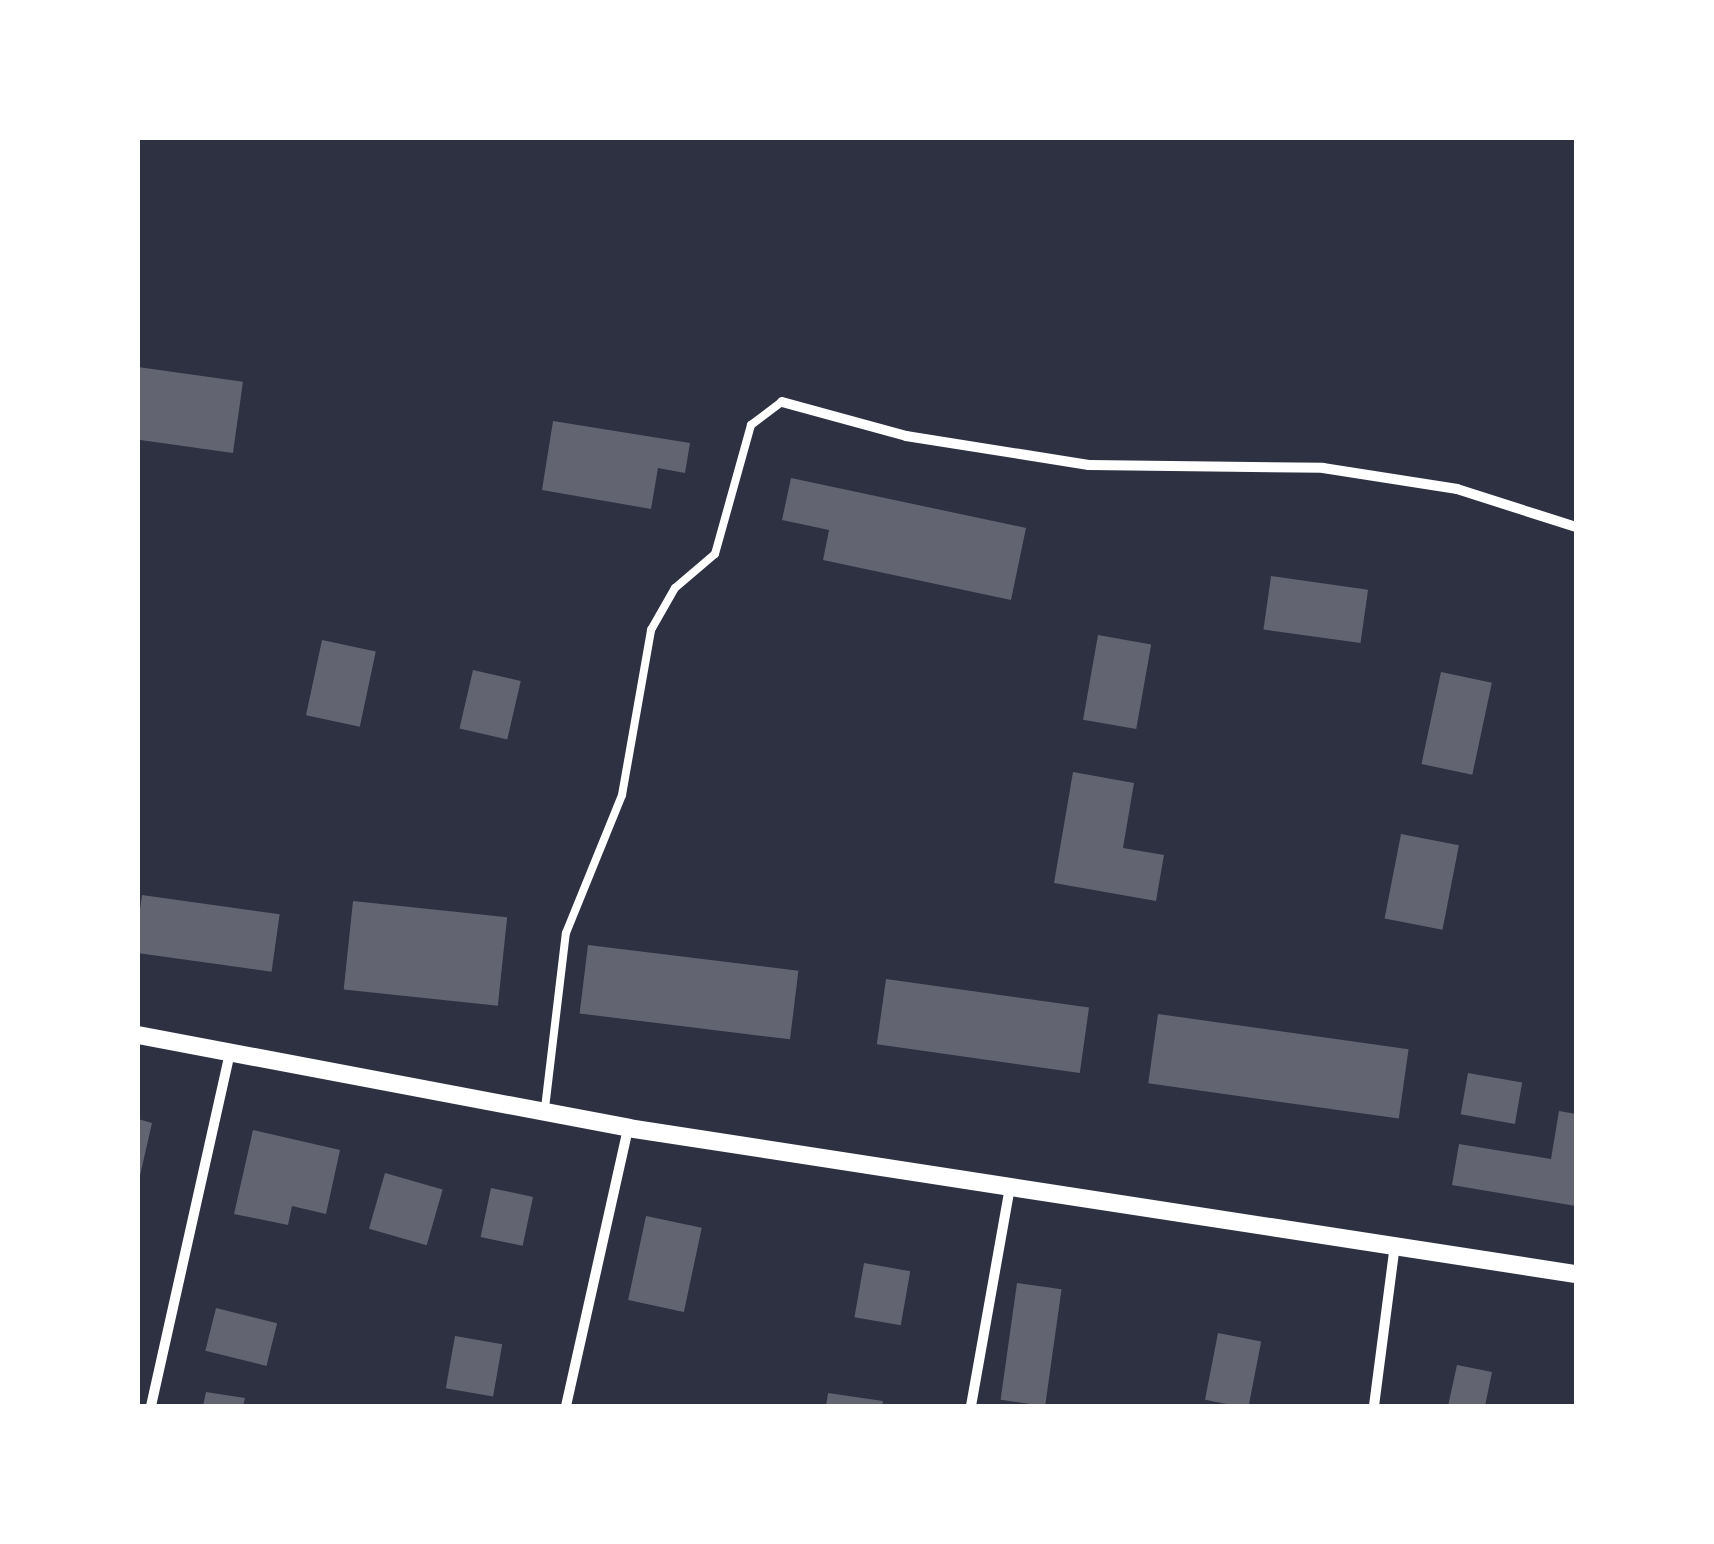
<!DOCTYPE html>
<html>
<head>
<meta charset="utf-8">
<style>
  body { margin:0 }
  #map { position:relative; width:1714px; height:1544px; overflow:hidden; background:#2d3142; font-family:"Fira Sans Condensed",sans-serif }
  div>[style] { position:absolute }
  .building>* { inset:0; background:#626471; transform-origin:0 0 }
  .service>* { height:8px; margin:-4px; padding:0 4px; transform-origin:4px; border-radius:4px; background:#fff }
  .minor>* { height:10px; margin:-5px; padding:0 5px; transform-origin:5px; border-radius:5px; background:#fff }
  .tertiary>* { height:18px; margin:-9px; padding:0 9px; transform-origin:9px; border-radius:9px; background:#fff }
  span { translate:-50% -50%; white-space:nowrap; text-align:center; line-height:1.15; -webkit-text-stroke:8px #fff; paint-order:stroke }
  .frame { position:absolute; inset:0; border:140px solid #fff; pointer-events:none }
</style>
</head>
<body>
<div id="map">
  <div class="building">
    <div style="left:138px;top:367px;width:106px;height:72px;rotate:8deg"></div>
    <div style="clip-path:polygon(553px 421px,690px 443px,685px 473px,658px 468px,651px 509px,542px 490px)"></div>
    <div style="clip-path:polygon(791px 478px,1026px 528px,1011px 600px,823px 560px,829px 530px,782px 520px)"></div>
    <div style="left:1271px;top:576px;width:98px;height:54px;rotate:8deg"></div>
    <div style="left:1098px;top:635px;width:54px;height:86px;rotate:10deg"></div>
    <div style="left:322px;top:640px;width:55px;height:77px;rotate:12deg"></div>
    <div style="left:473px;top:670px;width:49px;height:60px;rotate:13deg"></div>
    <div style="left:1441px;top:672px;width:52px;height:94px;rotate:12deg"></div>
    <div style="clip-path:polygon(1073px 772px,1134px 783px,1123px 848px,1164px 855px,1156px 901px,1054px 883px)"></div>
    <div style="left:1401px;top:834px;width:59px;height:86px;rotate:11deg"></div>
    <div style="left:142px;top:895px;width:139px;height:58px;rotate:8deg"></div>
    <div style="left:353px;top:901px;width:155px;height:89px;rotate:6deg"></div>
    <div style="left:588px;top:945px;width:212px;height:69px;rotate:7deg"></div>
    <div style="left:886px;top:979px;width:205px;height:66px;rotate:8deg"></div>
    <div style="left:1158px;top:1014px;width:253px;height:70px;rotate:8deg"></div>
    <div style="left:1468px;top:1073px;width:55px;height:42px;rotate:10deg"></div>
    <div style="clip-path:polygon(1559px 1111px,1576px 1114px,1576px 1206px,1452px 1185px,1459px 1144px,1551px 1159px)"></div>
    <div style="clip-path:polygon(138px 1119px,152px 1123px,139px 1180px,138px 1179px)"></div>
    <div style="clip-path:polygon(253px 1130px,340px 1150px,326px 1214px,292px 1206px,288px 1225px,234px 1214px)"></div>
    <div style="left:385px;top:1173px;width:60px;height:58px;rotate:16deg"></div>
    <div style="left:491px;top:1188px;width:43px;height:50px;rotate:12deg"></div>
    <div style="left:646px;top:1216px;width:57px;height:86px;rotate:12deg"></div>
    <div style="left:864px;top:1263px;width:47px;height:55px;rotate:10deg"></div>
    <div style="left:1017px;top:1283px;width:45px;height:118px;rotate:8deg"></div>
    <div style="left:216px;top:1308px;width:63px;height:44px;rotate:14deg"></div>
    <div style="left:1218px;top:1333px;width:44px;height:68px;rotate:11deg"></div>
    <div style="left:455px;top:1336px;width:48px;height:53px;rotate:10deg"></div>
    <div style="clip-path:polygon(1457px 1365px,1492px 1372px,1485px 1406px,1448px 1406px)"></div>
    <div style="clip-path:polygon(206px 1392px,245px 1398px,243px 1406px,203px 1406px)"></div>
    <div style="clip-path:polygon(828px 1393px,883px 1401px,882px 1406px,826px 1406px)"></div>
  </div>
  <div class="service">
    <div style="left:545px;top:1108px;width:176px;rotate:-83.2deg"></div>
    <div style="left:566px;top:933px;width:149px;rotate:-67.9deg"></div>
    <div style="left:622px;top:795px;width:168px;rotate:-80deg"></div>
    <div style="left:651px;top:630px;width:48px;rotate:-60.3deg"></div>
    <div style="left:675px;top:588px;width:52px;rotate:-40.4deg"></div>
    <div style="left:715px;top:554px;width:134px;rotate:-74.4deg"></div>
    <div style="left:751px;top:425px;width:39px;rotate:-37deg"></div>
  </div>
  <div class="minor">
    <div style="left:782px;top:402px;width:129px;rotate:15.3deg"></div>
    <div style="left:906px;top:436px;width:185px;rotate:9deg"></div>
    <div style="left:1089px;top:465px;width:234px;rotate:0.7deg"></div>
    <div style="left:1323px;top:468px;width:136px;rotate:8.9deg"></div>
    <div style="left:1457px;top:489px;width:125px;rotate:17.7deg"></div>
    <div style="left:151px;top:1406px;width:363px;rotate:-77.4deg"></div>
    <div style="left:566px;top:1406px;width:285px;rotate:-77.4deg"></div>
    <div style="left:971px;top:1406px;width:223px;rotate:-79.9deg"></div>
    <div style="left:1374px;top:1406px;width:155px;rotate:-82.6deg"></div>
  </div>
  <div class="tertiary">
    <div style="left:138px;top:1035px;width:499px;rotate:10.7deg"></div>
    <div style="left:628px;top:1128px;width:959px;rotate:8.76deg"></div>
  </div>
  <div class="frame"></div>
</div>
</body>
</html>
